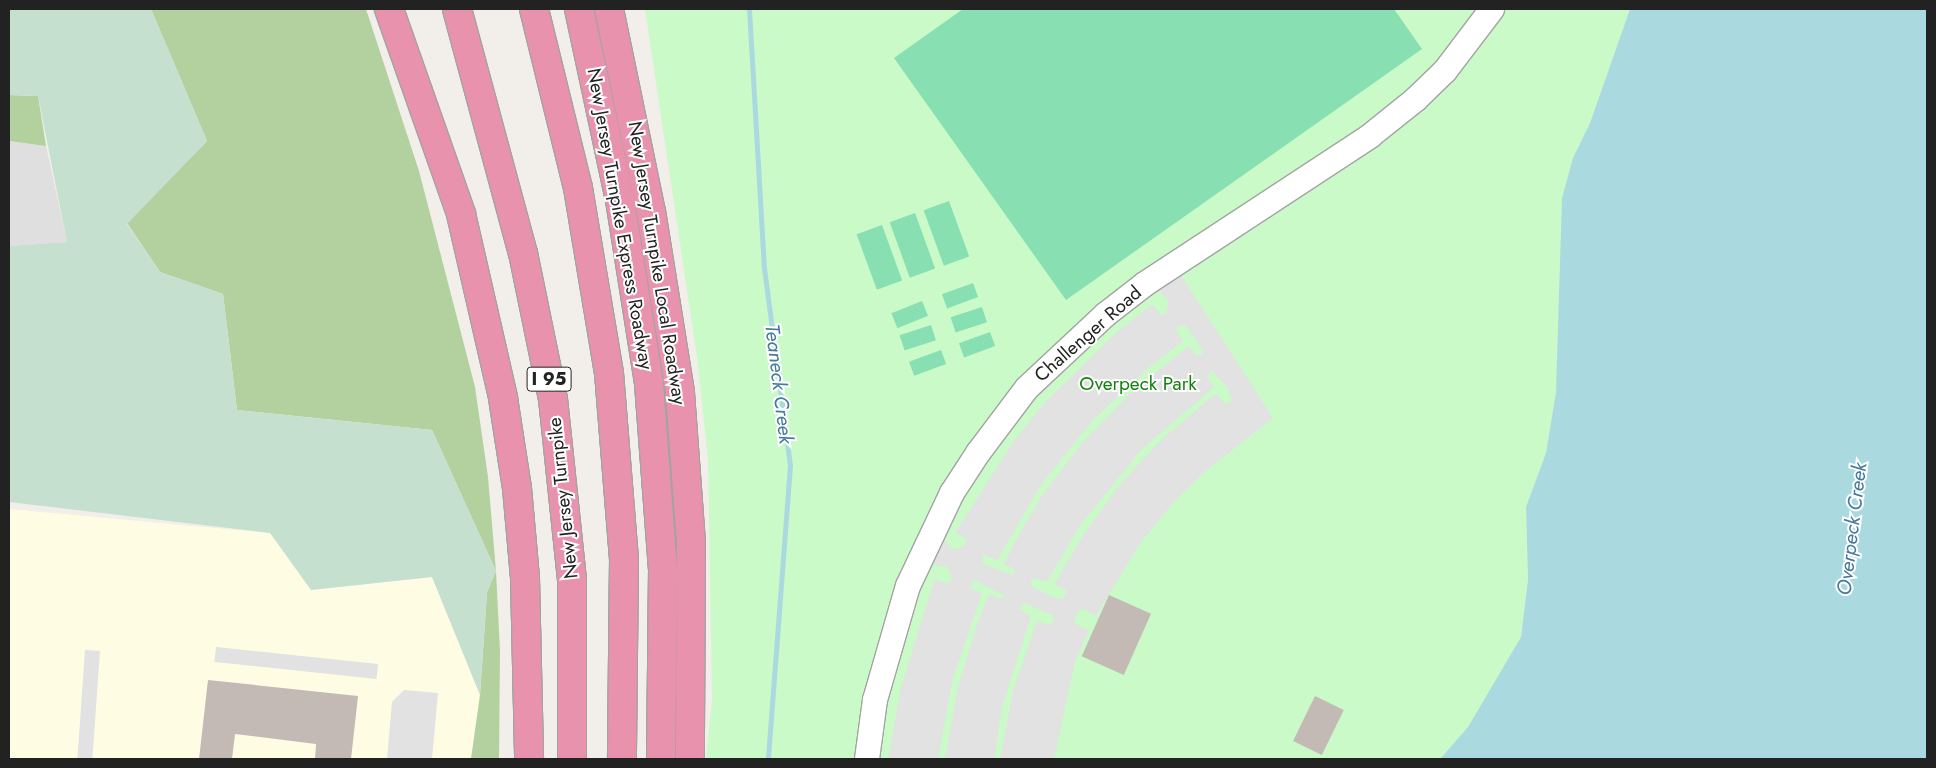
<!DOCTYPE html>
<html>
<head>
<meta charset="utf-8">
<style>
  body { margin:0 }
  #map { position:relative; width:1936px; height:768px; overflow:hidden; background:#f2eee9; font-family:Jost,sans-serif }
  div>[style] { position:absolute }
  .residential>* { inset:0; background:#e0dfdf }
  .education>* { inset:0; background:#fffce4 }
  .forest>* { inset:0; background:#b3d19e }
  .wetland>* { inset:0; background:#c6e0d0 }
  .park>* { inset:0; background:#cafac8 }
  .pitch>* { inset:0; background:#88e0b2; transform-origin:0 0 }
  .parking>* { inset:0; background:#e2e2e2; transform-origin:0 0 }
  .water>* { inset:0; background:#aadadf }
  .stream>* { height:5px; margin:-2.5px; padding:0 2.5px; transform-origin:2.5px; border-radius:2.5px; background:#aadadf }
  .building>* { inset:0; background:#c3b9b5; transform-origin:0 0 }
  .roads { filter:drop-shadow(1px 0 #a3a3a3) drop-shadow(-1px 0 #a3a3a3) drop-shadow(0 1px #a3a3a3) drop-shadow(0 -1px #a3a3a3) }
  .tertiary>* { height:24px; margin:-12px; padding:0 12px; transform-origin:12px; border-radius:12px; background:#fff }
  .motorway>* { height:28px; margin:-14px; padding:0 14px; transform-origin:14px; border-radius:14px; background:#e892ad }
  span { translate:-50% -50%; white-space:nowrap; text-align:center; line-height:1.15; -webkit-text-stroke:4px #fff; paint-order:stroke }
  .shield-label span { padding:1px 4px; background:#fff; border:1px solid; border-radius:4px; -webkit-text-stroke-width:0 }
  .shield-label { font-size:18px; color:#222; font-weight:700 }
  .street-label { font-size:19px; color:#222 }
  .park-label { font-size:19px; color:#12830c }
  .water-label { font-size:20px; color:#447a9b; font-style:italic }
  .frame { position:absolute; inset:0; border:10px solid #222; pointer-events:none }
</style>
</head>
<body>
<div id="map">
  <div class="residential">
    <div style="clip-path:polygon(9px 141px,46px 146px,67px 242px,9px 246px)"></div>
  </div>
  <div class="education">
    <div style="clip-path:polygon(9px 509px,271px 533px,311px 590px,432px 577px,480px 695px,471px 759px,9px 759px)"></div>
  </div>
  <div class="forest">
    <div style="clip-path:polygon(151px 9px,366px 9px,419px 171px,475px 387px,488px 477px,496px 571px,500px 651px,499px 759px,471px 759px,480px 695px,487px 592px,496px 571px,432px 430px,237px 410px,223px 294px,160px 272px,127px 223px,207px 141px)"></div>
    <div style="clip-path:polygon(9px 95px,38px 96px,46px 146px,9px 141px)"></div>
  </div>
  <div class="wetland">
    <div style="clip-path:polygon(9px 9px,151px 9px,207px 141px,127px 224px,160px 272px,223px 294px,237px 410px,432px 430px,496px 571px,487px 592px,480px 695px,432px 577px,311px 590px,270px 533px,9px 502px,9px 246px,67px 242px,38px 96px,9px 95px)"></div>
  </div>
  <div class="park">
    <div style="clip-path:polygon(645px 9px,1630px 9px,1590px 123px,1573px 158px,1556px 393px,1546px 453px,1526px 507px,1528px 580px,1521px 637px,1468px 727px,1440px 759px,706px 759px,712px 700px,708px 459px,697px 357px)"></div>
  </div>
  <div class="pitch">
    <div style="clip-path:polygon(963px 9px,1394px 9px,1422px 49px,1066px 300px,894px 58px)"></div>
    <div style="left:949px;top:201px;width:59px;height:27px;rotate:70deg"></div>
    <div style="left:915px;top:213px;width:59px;height:27px;rotate:70deg"></div>
    <div style="left:882px;top:225px;width:59px;height:27px;rotate:70deg"></div>
    <div style="left:973px;top:283px;width:15px;height:33px;rotate:70deg"></div>
    <div style="left:922px;top:301px;width:16px;height:33px;rotate:68deg"></div>
    <div style="left:982px;top:307px;width:16px;height:33px;rotate:72deg"></div>
    <div style="left:931px;top:325px;width:16px;height:33px;rotate:72deg"></div>
    <div style="left:990px;top:332px;width:15px;height:33px;rotate:70deg"></div>
    <div style="left:941px;top:350px;width:15px;height:34px;rotate:70deg"></div>
  </div>
  <div class="parking">
    <div style="clip-path:polygon(evenodd,1181px 275px,1273px 418px,1207px 470px,1174px 502px,1141px 542px,1096px 616px,1083px 609px,1078px 611px,1074px 623px,1089px 630px,1075px 661px,1054px 759px,1000px 759px,1013px 691px,1037px 621px,1050px 625px,1054px 620px,1052px 615px,1024px 603px,1019px 609px,1031px 616px,1002px 707px,994px 759px,945px 759px,958px 687px,977px 624px,989px 594px,1000px 599px,1005px 596px,974px 580px,970px 588px,982px 593px,953px 678px,938px 759px,888px 759px,901px 688px,930px 593px,935px 579px,949px 584px,952px 577px,946px 566px,933px 565px,943px 538px,951px 548px,959px 549px,966px 544px,967px 539px,955px 533px,1015px 439px,1047px 400px,1118px 331px,1152px 304px,1161px 315px,1166px 313px,1169px 300px,1157px 290px,1181px 275px,1181px 325px,1185px 325px,1203px 350px,1202px 354px,1196px 355px,1189px 346px,1133px 390px,1082px 443px,1043px 494px,1013px 545px,1004px 564px,1014px 569px,1014px 575px,983px 564px,983px 555px,997px 560px,1041px 485px,1092px 421px,1148px 368px,1183px 341px,1176px 330px,1181px 325px,1181px 275px,1212px 370px,1229px 390px,1232px 401px,1225px 404px,1217px 394px,1210px 398px,1160px 441px,1121px 483px,1083px 535px,1054px 584px,1066px 590px,1065px 597px,1058px 599px,1032px 587px,1031px 580px,1035px 578px,1047px 582px,1079px 527px,1142px 449px,1214px 387px,1207px 377px,1212px 370px)"></div>
    <div style="left:216px;top:647px;width:163px;height:15px;rotate:6deg"></div>
    <div style="left:85px;top:650px;width:15px;height:110px;rotate:4deg"></div>
    <div style="clip-path:polygon(404px 690px,438px 693px,432px 759px,387px 759px,392px 702px)"></div>
  </div>
  <div class="water">
    <div style="clip-path:polygon(1630px 9px,1927px 9px,1927px 759px,1440px 759px,1468px 727px,1521px 637px,1528px 580px,1526px 507px,1546px 453px,1556px 392px,1562px 198px,1573px 158px,1590px 123px)"></div>
  </div>
  <div class="stream">
    <div style="left:749px;top:9px;width:259px;rotate:86.7deg"></div>
    <div style="left:764px;top:268px;width:199px;rotate:82.5deg"></div>
    <div style="left:790px;top:465px;width:295px;rotate:94.3deg"></div>
  </div>
  <div class="building">
    <div style="left:1109px;top:595px;width:46px;height:67px;rotate:24deg"></div>
    <div style="clip-path:polygon(208px 680px,358px 696px,351px 759px,315px 759px,316px 744px,235px 734px,232px 759px,199px 759px)"></div>
    <div style="left:1315px;top:696px;width:32px;height:50px;rotate:26deg"></div>
  </div>
  <div class="roads">
    <div class="tertiary">
      <div style="left:867px;top:759px;width:60px;rotate:-82.3deg"></div>
      <div style="left:875px;top:700px;width:119px;rotate:-73.9deg"></div>
      <div style="left:908px;top:586px;width:103px;rotate:-64.7deg"></div>
      <div style="left:952px;top:493px;width:48px;rotate:-57deg"></div>
      <div style="left:978px;top:453px;width:81px;rotate:-53deg"></div>
      <div style="left:1027px;top:388px;width:107px;rotate:-43.1deg"></div>
      <div style="left:1105px;top:315px;width:51px;rotate:-37.8deg"></div>
      <div style="left:1145px;top:284px;width:269px;rotate:-33.3deg"></div>
      <div style="left:1370px;top:136px;width:59px;rotate:-38.8deg"></div>
      <div style="left:1416px;top:99px;width:40px;rotate:-44deg"></div>
      <div style="left:1445px;top:71px;width:78px;rotate:-52.8deg"></div>
    </div>
    <div class="motorway">
      <div style="left:389px;top:9px;width:217px;rotate:70.6deg"></div>
      <div style="left:461px;top:214px;width:189px;rotate:77.1deg"></div>
      <div style="left:503px;top:398px;width:91px;rotate:81.2deg"></div>
      <div style="left:517px;top:488px;width:90px;rotate:84.9deg"></div>
      <div style="left:525px;top:578px;width:181px;rotate:88.7deg"></div>
      <div style="left:457px;top:9px;width:253px;rotate:74.9deg"></div>
      <div style="left:523px;top:253px;width:149px;rotate:78.4deg"></div>
      <div style="left:553px;top:399px;width:182px;rotate:84deg"></div>
      <div style="left:572px;top:580px;width:179px;rotate:90deg"></div>
      <div style="left:534px;top:9px;width:184px;rotate:76.2deg"></div>
      <div style="left:578px;top:188px;width:188px;rotate:80.5deg"></div>
      <div style="left:609px;top:373px;width:187px;rotate:85.4deg"></div>
      <div style="left:624px;top:559px;width:200px;rotate:90.6deg"></div>
      <div style="left:579px;top:9px;width:195px;rotate:77.9deg"></div>
      <div style="left:620px;top:200px;width:186px;rotate:81deg"></div>
      <div style="left:649px;top:384px;width:187px;rotate:85.7deg"></div>
      <div style="left:663px;top:570px;width:189px;rotate:90.6deg"></div>
      <div style="left:609px;top:9px;width:206px;rotate:78.3deg"></div>
      <div style="left:651px;top:211px;width:184px;rotate:80.9deg"></div>
      <div style="left:680px;top:393px;width:150px;rotate:85.8deg"></div>
      <div style="left:691px;top:543px;width:216px;rotate:90.3deg"></div>
    </div>
  </div>
  <div class="shield-label">
    <span style="left:549px;top:379px">I 95</span>
  </div>
  <div class="street-label">
    <span style="left:620px;top:219px;rotate:80deg">New Jersey Turnpike Express Roadway</span>
    <span style="left:657px;top:263px;rotate:81deg">New Jersey Turnpike Local Roadway</span>
    <span style="left:1088px;top:334px;rotate:-41deg">Challenger Road</span>
    <span style="left:563px;top:498px;rotate:-96deg">New Jersey Turnpike</span>
  </div>
  <div class="park-label">
    <span style="left:1138px;top:384px">Overpeck Park</span>
  </div>
  <div class="water-label">
    <span style="left:779px;top:384px;rotate:83deg">Teaneck Creek</span>
    <span style="left:1852px;top:529px;rotate:-83deg">Overpeck Creek</span>
  </div>
  <div class="frame"></div>
</div>
</body>
</html>
